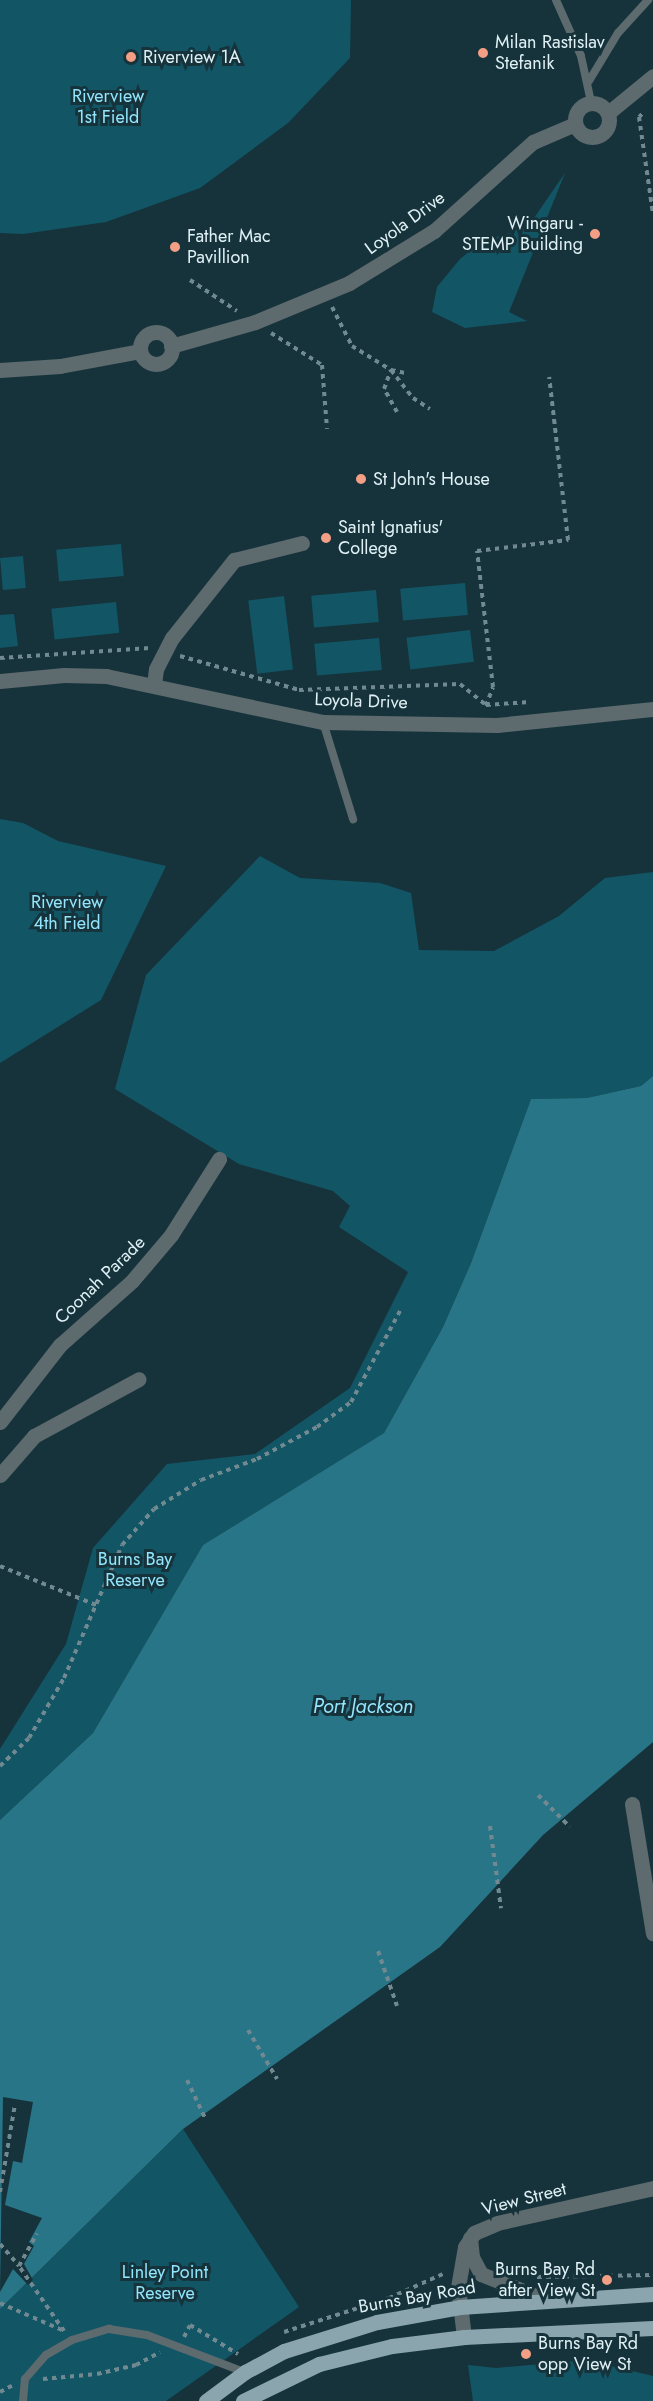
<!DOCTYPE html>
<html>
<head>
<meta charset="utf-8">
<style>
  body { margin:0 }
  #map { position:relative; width:653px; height:2401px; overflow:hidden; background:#16333b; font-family:Jost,sans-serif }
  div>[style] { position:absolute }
  .green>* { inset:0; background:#125666; transform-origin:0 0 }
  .water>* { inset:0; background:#297588 }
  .pier>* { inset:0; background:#16333b }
  .path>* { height:4px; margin-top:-2px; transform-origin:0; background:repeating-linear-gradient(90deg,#718990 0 4.5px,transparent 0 9px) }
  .lane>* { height:8px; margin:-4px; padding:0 4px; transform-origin:4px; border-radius:4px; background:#5d6a6e }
  .street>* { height:15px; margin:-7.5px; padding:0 7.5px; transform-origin:7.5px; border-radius:7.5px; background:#5d6a6e }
  .street>.ring { margin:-7.5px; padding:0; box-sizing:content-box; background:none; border:15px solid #5d6a6e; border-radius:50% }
  .primary>* { height:15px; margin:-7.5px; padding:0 7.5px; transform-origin:7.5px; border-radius:7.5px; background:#8aa5ad }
  .dots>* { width:16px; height:16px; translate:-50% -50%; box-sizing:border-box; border:3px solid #16333b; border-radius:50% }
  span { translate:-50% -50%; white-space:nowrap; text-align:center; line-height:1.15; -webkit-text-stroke:6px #16333b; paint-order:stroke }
  .poi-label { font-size:18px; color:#e0f1f6 }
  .left { translate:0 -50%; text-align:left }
  .right { translate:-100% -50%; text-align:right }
  .park-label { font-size:18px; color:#92e5fc }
  .street-label { font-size:18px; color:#e0f1f6 }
  .water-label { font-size:20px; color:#94e6fe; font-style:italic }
</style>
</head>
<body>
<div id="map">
  <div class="green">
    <div style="clip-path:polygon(0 0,351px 0,350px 58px,288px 123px,200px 188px,106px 222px,23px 234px,0 233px)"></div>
    <div style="clip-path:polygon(565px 173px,509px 312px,527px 321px,465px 328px,432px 312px,437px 287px,460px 259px,484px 240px,511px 233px,532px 221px)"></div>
    <div style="left:121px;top:544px;width:32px;height:65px;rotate:85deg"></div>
    <div style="left:23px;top:556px;width:32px;height:23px;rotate:85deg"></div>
    <div style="left:465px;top:583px;width:32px;height:65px;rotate:85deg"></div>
    <div style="left:376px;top:590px;width:32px;height:65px;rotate:85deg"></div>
    <div style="left:284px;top:596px;width:74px;height:36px;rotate:83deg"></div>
    <div style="left:116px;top:602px;width:31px;height:65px;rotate:84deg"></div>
    <div style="clip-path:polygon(14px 614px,18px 646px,0 648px,0 615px)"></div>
    <div style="left:470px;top:630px;width:32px;height:64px;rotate:83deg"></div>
    <div style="left:379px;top:638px;width:32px;height:65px;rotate:85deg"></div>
    <div style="clip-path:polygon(0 819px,23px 823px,58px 841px,166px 866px,101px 1000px,0 1063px)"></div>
    <div style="clip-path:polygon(260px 856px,300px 878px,380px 883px,411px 893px,419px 950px,494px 951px,559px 916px,605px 878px,653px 872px,653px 1076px,641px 1086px,587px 1098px,531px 1099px,471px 1263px,443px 1327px,384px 1433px,203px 1545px,93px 1733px,0 1820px,0 1749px,66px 1644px,93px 1548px,167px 1464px,255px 1454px,350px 1388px,408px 1272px,339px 1227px,350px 1206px,333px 1191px,239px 1164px,115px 1089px,146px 975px)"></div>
    <div style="clip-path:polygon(183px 2129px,299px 2307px,166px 2401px,0 2401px,0 2309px)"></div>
    <div style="clip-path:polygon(586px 2360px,653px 2376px,653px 2401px,473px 2401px,468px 2365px,496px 2368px)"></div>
  </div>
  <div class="water">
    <div style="clip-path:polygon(653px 1076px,653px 1742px,543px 1835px,440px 1947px,183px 2129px,0 2309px,0 1820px,93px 1733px,203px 1545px,384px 1433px,443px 1327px,471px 1263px,531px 1099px,587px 1098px,641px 1086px)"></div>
  </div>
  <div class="pier">
    <div style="clip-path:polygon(3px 2097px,33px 2102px,22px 2163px,13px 2161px,5px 2205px,42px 2218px,29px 2242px,34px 2246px,24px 2264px,33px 2280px,28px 2285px,13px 2269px,0 2292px)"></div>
  </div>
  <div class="path">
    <div style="left:642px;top:114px;width:4px;rotate:135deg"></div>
    <div style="left:639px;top:117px;width:98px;rotate:81.8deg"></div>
    <div style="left:190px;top:280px;width:56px;rotate:33.4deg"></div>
    <div style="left:332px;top:307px;width:44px;rotate:62.9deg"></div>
    <div style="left:352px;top:346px;width:46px;rotate:31.6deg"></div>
    <div style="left:391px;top:370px;width:36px;rotate:52deg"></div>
    <div style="left:413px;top:398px;width:20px;rotate:33deg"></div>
    <div style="left:271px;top:333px;width:60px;rotate:32.1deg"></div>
    <div style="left:322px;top:365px;width:64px;rotate:85.5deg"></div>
    <div style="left:397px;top:412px;width:26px;rotate:-119deg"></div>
    <div style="left:384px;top:389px;width:20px;rotate:-70deg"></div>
    <div style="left:391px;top:370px;width:14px;rotate:12deg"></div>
    <div style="left:180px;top:656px;width:124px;rotate:15.9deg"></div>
    <div style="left:299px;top:690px;width:161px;rotate:-2.1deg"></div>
    <div style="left:460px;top:684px;width:33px;rotate:39deg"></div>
    <div style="left:486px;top:705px;width:43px;rotate:-4deg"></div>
    <div style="left:0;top:658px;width:150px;rotate:-3.8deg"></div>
    <div style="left:486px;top:706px;width:20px;rotate:-70deg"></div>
    <div style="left:493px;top:687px;width:137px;rotate:-96.7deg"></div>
    <div style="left:477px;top:551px;width:92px;rotate:-6.9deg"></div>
    <div style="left:568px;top:540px;width:164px;rotate:-96.6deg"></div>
    <div style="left:0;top:1566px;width:104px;rotate:22.1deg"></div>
    <div style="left:0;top:1766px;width:40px;rotate:-44deg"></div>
    <div style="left:29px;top:1738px;width:69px;rotate:-59.7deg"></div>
    <div style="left:64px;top:1678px;width:145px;rotate:-66.4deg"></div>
    <div style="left:122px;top:1545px;width:48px;rotate:-48.4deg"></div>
    <div style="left:154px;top:1509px;width:55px;rotate:-31.7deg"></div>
    <div style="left:201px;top:1480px;width:60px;rotate:-20.6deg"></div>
    <div style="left:257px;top:1459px;width:68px;rotate:-28.1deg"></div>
    <div style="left:317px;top:1427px;width:42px;rotate:-36.3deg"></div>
    <div style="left:351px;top:1402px;width:106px;rotate:-61.7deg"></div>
    <div style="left:538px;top:1795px;width:45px;rotate:45deg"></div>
    <div style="left:490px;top:1826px;width:83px;rotate:82.4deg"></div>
    <div style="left:378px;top:1951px;width:58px;rotate:70.9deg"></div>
    <div style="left:248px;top:2030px;width:57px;rotate:59.4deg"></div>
    <div style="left:187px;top:2080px;width:44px;rotate:64.6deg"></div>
    <div style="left:0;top:2192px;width:89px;rotate:-80.3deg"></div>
    <div style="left:0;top:2244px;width:29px;rotate:49deg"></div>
    <div style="left:537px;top:2277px;width:116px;rotate:-1deg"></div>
    <div style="left:0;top:2303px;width:70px;rotate:23.6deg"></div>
    <div style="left:64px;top:2331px;width:79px;rotate:-124.7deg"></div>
    <div style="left:19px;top:2266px;width:37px;rotate:-61deg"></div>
    <div style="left:284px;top:2332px;width:110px;rotate:-17.9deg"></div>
    <div style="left:389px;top:2298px;width:59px;rotate:-24deg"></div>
    <div style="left:184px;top:2337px;width:13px;rotate:-63deg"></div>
    <div style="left:190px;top:2325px;width:56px;rotate:31.1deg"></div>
    <div style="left:43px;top:2379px;width:54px;rotate:-5.3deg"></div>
    <div style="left:97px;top:2374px;width:40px;rotate:-13deg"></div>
    <div style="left:136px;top:2365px;width:27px;rotate:-28deg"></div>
    <div style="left:0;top:2392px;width:15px;rotate:-28deg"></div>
  </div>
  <div class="lane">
    <div style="left:556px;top:0;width:61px;rotate:65.9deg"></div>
    <div style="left:581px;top:56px;width:47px;rotate:77.7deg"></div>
    <div style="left:589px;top:81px;width:56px;rotate:-58.9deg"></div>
    <div style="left:618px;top:33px;width:45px;rotate:-47.7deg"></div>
    <div style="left:323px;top:722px;width:102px;rotate:72.8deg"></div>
    <div style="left:23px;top:2401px;width:22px;rotate:-85deg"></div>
    <div style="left:25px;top:2379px;width:32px;rotate:-49deg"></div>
    <div style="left:46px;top:2355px;width:30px;rotate:-30deg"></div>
    <div style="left:72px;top:2340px;width:39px;rotate:-17deg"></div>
    <div style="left:109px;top:2329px;width:38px;rotate:9deg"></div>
    <div style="left:147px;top:2335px;width:104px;rotate:20.9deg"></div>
  </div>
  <div class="street">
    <div class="ring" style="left:575px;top:103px;width:19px;height:19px"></div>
    <div style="left:608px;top:113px;width:58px;rotate:-39.4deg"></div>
    <div class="ring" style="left:140px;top:332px;width:17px;height:17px"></div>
    <div style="left:171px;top:346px;width:87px;rotate:-15.9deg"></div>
    <div style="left:255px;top:322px;width:102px;rotate:-22.5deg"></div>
    <div style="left:349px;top:283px;width:100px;rotate:-31.5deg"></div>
    <div style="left:434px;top:231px;width:133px;rotate:-42deg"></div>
    <div style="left:533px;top:142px;width:46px;rotate:-23.2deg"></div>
    <div style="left:0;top:370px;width:60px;rotate:-3.8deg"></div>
    <div style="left:60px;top:366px;width:81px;rotate:-10.6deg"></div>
    <div style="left:0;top:681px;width:64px;rotate:-5.4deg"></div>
    <div style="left:64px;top:675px;width:42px;rotate:1.4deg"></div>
    <div style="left:106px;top:676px;width:222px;rotate:12deg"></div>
    <div style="left:323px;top:722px;width:174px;rotate:1deg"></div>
    <div style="left:497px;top:725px;width:157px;rotate:-5.9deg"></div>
    <div style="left:154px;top:685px;width:16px;rotate:-83deg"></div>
    <div style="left:156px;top:669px;width:35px;rotate:-63deg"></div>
    <div style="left:172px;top:638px;width:100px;rotate:-51.5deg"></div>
    <div style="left:234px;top:560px;width:70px;rotate:-14deg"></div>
    <div style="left:0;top:1422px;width:98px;rotate:-52.1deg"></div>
    <div style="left:60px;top:1345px;width:96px;rotate:-41.6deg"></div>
    <div style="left:132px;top:1281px;width:60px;rotate:-49.7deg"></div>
    <div style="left:171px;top:1235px;width:90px;rotate:-57.7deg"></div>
    <div style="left:0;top:1475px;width:52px;rotate:-48.9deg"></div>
    <div style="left:34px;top:1436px;width:119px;rotate:-28.5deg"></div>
    <div style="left:632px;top:1804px;width:131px;rotate:80.8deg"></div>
    <div style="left:470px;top:2238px;width:19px;rotate:84deg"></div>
    <div style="left:472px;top:2257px;width:19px;rotate:62deg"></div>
    <div style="left:481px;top:2274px;width:70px;rotate:21.8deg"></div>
    <div style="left:464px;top:2337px;width:50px;rotate:-96.8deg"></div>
    <div style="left:458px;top:2287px;width:41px;rotate:-80.1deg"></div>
    <div style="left:465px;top:2247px;width:17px;rotate:-57deg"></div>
    <div style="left:474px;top:2233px;width:25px;rotate:-23deg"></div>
    <div style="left:497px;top:2223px;width:160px;rotate:-12.6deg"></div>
  </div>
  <div class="primary">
    <div style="left:206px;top:2401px;width:49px;rotate:-36.6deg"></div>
    <div style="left:245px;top:2372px;width:44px;rotate:-28.3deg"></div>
    <div style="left:284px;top:2351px;width:97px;rotate:-17.3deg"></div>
    <div style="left:377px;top:2322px;width:84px;rotate:-10.2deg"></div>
    <div style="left:460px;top:2307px;width:193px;rotate:-3.9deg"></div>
    <div style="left:243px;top:2401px;width:85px;rotate:-26deg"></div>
    <div style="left:319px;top:2364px;width:75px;rotate:-13.9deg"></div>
    <div style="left:392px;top:2346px;width:73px;rotate:-7.1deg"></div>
    <div style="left:464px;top:2337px;width:189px;rotate:-2.7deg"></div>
  </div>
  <div class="dots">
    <div style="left:483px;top:53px;background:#f39f85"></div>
    <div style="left:131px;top:57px;background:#f39f85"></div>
    <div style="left:595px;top:234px;background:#f39f85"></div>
    <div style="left:175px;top:247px;background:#f39f85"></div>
    <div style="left:361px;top:479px;background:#f39f85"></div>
    <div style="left:326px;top:538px;background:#f39f85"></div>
    <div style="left:607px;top:2280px;background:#f39f85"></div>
    <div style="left:526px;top:2354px;background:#f39f85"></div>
  </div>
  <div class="poi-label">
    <span class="left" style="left:495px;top:53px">Milan Rastislav<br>Stefanik</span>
    <span class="left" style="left:143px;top:57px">Riverview 1A</span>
    <span class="right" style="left:583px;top:234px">Wingaru -<br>STEMP Building</span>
    <span class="left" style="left:187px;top:247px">Father Mac<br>Pavillion</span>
    <span class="left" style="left:373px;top:479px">St John's House</span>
    <span class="left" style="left:338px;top:538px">Saint Ignatius'<br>College</span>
    <span class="right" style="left:595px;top:2280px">Burns Bay Rd<br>after View St</span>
    <span class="left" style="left:538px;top:2354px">Burns Bay Rd<br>opp View St</span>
  </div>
  <div class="park-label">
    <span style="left:108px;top:107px">Riverview<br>1st Field</span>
    <span style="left:67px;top:913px">Riverview<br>4th Field</span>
    <span style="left:135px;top:1570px">Burns Bay<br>Reserve</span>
    <span style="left:165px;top:2283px">Linley Point<br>Reserve</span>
  </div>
  <div class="street-label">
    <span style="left:405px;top:223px;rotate:-36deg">Loyola Drive</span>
    <span style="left:361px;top:701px;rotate:2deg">Loyola Drive</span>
    <span style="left:100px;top:1280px;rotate:-44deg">Coonah Parade</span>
    <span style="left:524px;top:2199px;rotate:-14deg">View Street</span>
    <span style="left:417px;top:2297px;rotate:-10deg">Burns Bay Road</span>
  </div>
  <div class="water-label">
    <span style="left:363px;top:1706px">Port Jackson</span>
  </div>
</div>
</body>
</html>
